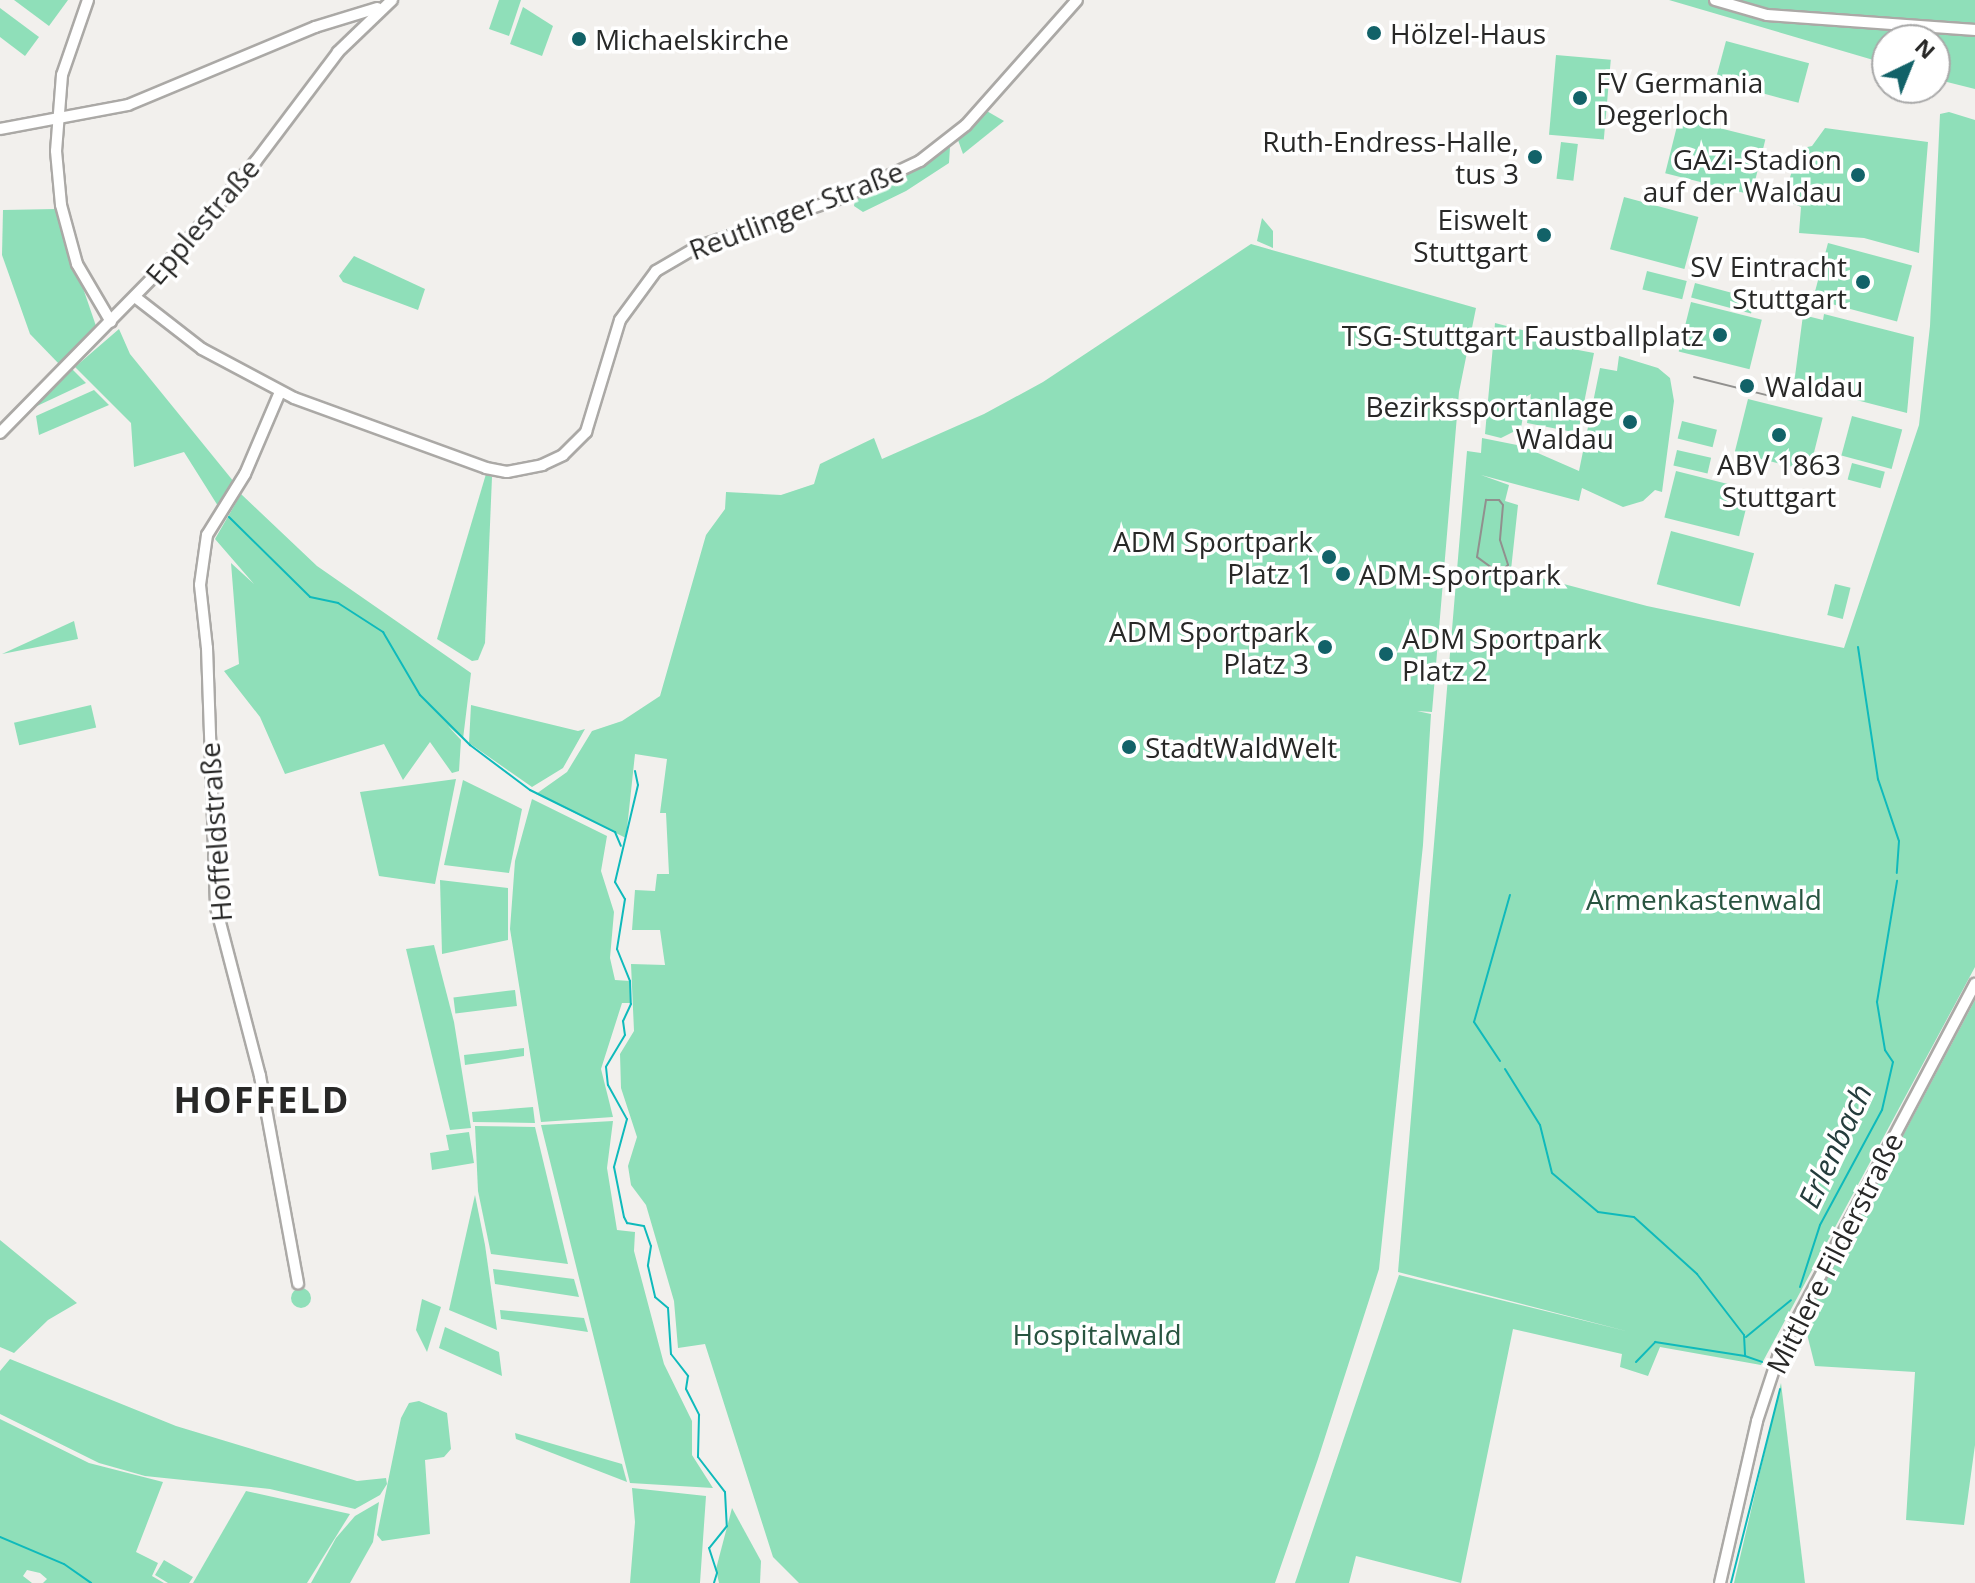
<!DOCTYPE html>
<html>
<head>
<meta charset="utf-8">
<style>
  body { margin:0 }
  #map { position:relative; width:1975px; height:1583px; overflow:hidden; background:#f2f0ed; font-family:"Open Sans",sans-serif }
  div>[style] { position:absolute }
  .green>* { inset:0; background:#8fdfb9; transform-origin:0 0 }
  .round { border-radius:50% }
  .stream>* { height:2px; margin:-1px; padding:0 1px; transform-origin:1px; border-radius:1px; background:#0fbabb }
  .roads { filter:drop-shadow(2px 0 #aba9a6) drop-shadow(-2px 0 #aba9a6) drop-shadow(0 2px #aba9a6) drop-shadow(0 -2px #aba9a6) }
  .secondary>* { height:10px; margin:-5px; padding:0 5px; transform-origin:5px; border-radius:5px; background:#fff }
  .tram>* { height:2px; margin:-1px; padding:0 1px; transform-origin:1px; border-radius:1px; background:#91908e }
  .dots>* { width:22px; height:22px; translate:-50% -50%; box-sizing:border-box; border:4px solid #fff; border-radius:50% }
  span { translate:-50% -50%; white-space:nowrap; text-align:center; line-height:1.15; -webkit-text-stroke:7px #fff; paint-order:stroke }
  .poi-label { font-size:28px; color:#282827 }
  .left { translate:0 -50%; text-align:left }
  .right { translate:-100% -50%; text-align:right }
  .street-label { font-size:28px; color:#282827 }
  .park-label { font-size:28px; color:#285440 }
  .water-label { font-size:30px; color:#243c3c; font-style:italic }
  .district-label { font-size:36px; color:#282827; font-weight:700; letter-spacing:2px }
  .north { position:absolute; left:1871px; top:24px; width:80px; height:80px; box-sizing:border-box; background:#fff; border:2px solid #a9a9a9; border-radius:50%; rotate:43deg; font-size:22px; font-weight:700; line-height:32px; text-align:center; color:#282827 }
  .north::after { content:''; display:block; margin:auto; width:28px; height:36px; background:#126268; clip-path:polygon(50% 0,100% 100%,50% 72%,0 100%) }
</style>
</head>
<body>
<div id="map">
  <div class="green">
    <div style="clip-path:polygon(14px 0,68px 0,49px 26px)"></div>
    <div style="clip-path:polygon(499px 0,521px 0,509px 36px,489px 29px)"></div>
    <div style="clip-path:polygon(1669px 0,1975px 0,1975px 89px,1935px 79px,1935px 40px,1887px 40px,1887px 64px)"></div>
    <div style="clip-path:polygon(523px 7px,553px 26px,542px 56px,510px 44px)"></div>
    <div style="clip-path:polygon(0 8px,39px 37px,25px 56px,0 37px)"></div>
    <div style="left:1726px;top:41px;width:86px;height:41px;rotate:15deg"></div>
    <div style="left:1556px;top:55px;width:55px;height:80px;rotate:5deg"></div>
    <div style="clip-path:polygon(985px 110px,1004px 121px,963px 154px,958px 140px)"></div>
    <div style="clip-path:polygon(1949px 112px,1975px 120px,1975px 967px,1761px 1365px,1660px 1347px,1648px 1376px,1620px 1367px,1622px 1354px,1513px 1329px,1461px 1583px,1356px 1556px,1349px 1583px,1295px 1583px,1399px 1275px,1626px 1331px,1398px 1272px,1467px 451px,1481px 453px,1482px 438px,1522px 446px,1579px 471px,1600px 368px,1617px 371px,1619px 356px,1658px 368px,1670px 378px,1674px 401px,1662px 492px,1655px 490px,1643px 501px,1623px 507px,1582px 488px,1579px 501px,1481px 475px,1509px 485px,1505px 501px,1518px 505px,1511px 570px,1647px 606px,1844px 648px,1919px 425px,1930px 326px,1940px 114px)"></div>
    <div style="left:1679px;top:118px;width:89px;height:57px;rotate:14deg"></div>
    <div style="clip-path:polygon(1825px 128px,1928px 142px,1919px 253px,1864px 238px,1799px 233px,1801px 207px,1784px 199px,1798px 149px,1812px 146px)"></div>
    <div style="left:1561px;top:142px;width:17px;height:37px;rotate:7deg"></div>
    <div style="clip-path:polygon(950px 147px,949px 163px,906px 191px,863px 212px,854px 206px,855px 198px,926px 164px)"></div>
    <div style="left:1624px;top:197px;width:77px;height:54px;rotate:15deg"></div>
    <div style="clip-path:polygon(56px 209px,96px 326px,60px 365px,30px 334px,2px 255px,3px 210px)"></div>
    <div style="clip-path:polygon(1262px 218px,1273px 231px,1273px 248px,1257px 241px)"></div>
    <div style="left:1828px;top:243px;width:87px;height:58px;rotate:15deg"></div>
    <div style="clip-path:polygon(1251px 244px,1476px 308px,1459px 392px,1432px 712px,1417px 711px,1431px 714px,1423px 845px,1379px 1269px,1318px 1459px,1275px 1583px,799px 1583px,773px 1557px,705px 1344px,678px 1348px,674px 1301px,646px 1205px,631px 1185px,628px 1166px,637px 1137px,621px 1088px,620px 1054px,634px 1031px,631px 964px,665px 965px,660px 930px,632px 930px,635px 890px,655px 891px,657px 874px,669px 874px,666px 813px,660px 813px,667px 759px,635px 754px,626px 838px,536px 794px,567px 772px,592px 731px,622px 721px,660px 696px,706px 535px,725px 509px,726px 492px,781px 495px,814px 484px,820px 464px,874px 438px,882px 459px,984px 414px,1043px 382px)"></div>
    <div style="clip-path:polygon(354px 256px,425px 289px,418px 310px,343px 282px,339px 276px)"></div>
    <div style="left:1647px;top:271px;width:41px;height:19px;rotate:14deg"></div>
    <div style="left:1695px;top:283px;width:62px;height:15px;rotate:15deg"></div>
    <div style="left:1691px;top:302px;width:73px;height:51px;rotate:14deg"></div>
    <div style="clip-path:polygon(1824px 314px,1914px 337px,1907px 413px,1794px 384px,1803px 315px,1823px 320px)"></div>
    <div style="clip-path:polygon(1495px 323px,1542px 335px,1541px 343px,1594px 353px,1578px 433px,1527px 423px,1531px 394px,1518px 401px,1524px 410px,1521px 428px,1501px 438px,1485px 434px)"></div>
    <div style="clip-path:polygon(119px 329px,130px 354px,234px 482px,218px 506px,184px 452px,134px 467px,131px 423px,75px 367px)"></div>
    <div style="clip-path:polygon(72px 369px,86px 383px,37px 406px,36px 403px)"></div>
    <div style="clip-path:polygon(94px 390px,109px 405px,39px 435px,36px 416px)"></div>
    <div style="left:1748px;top:399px;width:77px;height:55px;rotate:14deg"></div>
    <div style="left:1852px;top:416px;width:52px;height:41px;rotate:15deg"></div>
    <div style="left:1682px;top:421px;width:36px;height:18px;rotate:14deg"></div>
    <div style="left:1677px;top:450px;width:35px;height:16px;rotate:13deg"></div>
    <div style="left:1852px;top:463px;width:34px;height:17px;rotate:15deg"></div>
    <div style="left:1676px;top:471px;width:77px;height:48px;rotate:14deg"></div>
    <div style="clip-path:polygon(486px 474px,492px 477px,485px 643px,478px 660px,472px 661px,437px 639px)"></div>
    <div style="clip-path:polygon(241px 494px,317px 566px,471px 673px,463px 739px,448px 726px,461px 740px,459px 771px,452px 773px,430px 742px,403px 780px,384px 744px,285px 774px,260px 717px,224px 671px,239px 664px,231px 563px,254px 584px,215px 539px)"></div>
    <div style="left:1671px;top:531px;width:86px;height:55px;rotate:15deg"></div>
    <div style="left:1835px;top:584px;width:16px;height:32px;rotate:14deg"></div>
    <div style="clip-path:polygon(74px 621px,78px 639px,2px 654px)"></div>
    <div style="left:91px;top:705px;width:23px;height:79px;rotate:77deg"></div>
    <div style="clip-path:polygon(471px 705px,578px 731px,585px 729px,563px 768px,532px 787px,469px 743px)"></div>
    <div style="clip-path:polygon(456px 779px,435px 884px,379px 876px,360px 792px)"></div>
    <div style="clip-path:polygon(463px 780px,522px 809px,509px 873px,444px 865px)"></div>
    <div style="clip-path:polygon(532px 799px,607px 836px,601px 871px,614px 912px,610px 958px,615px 980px,630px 981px,631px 1003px,622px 1003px,601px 1069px,613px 1117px,541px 1122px,510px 929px,515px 861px)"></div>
    <div style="clip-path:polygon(440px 880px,508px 888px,508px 940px,442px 954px)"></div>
    <div style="clip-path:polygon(434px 945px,454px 1022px,471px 1128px,450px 1130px,406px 949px)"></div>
    <div style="left:515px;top:990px;width:16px;height:62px;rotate:83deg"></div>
    <div style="clip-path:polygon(1975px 1000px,1975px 1445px,1964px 1525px,1906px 1520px,1915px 1372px,1815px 1366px,1804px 1322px)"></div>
    <div style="clip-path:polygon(524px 1048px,524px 1056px,465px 1065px,464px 1055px)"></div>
    <div style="clip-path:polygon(533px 1107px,535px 1123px,473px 1122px,472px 1112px)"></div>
    <div style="clip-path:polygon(613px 1121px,607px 1168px,617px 1230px,635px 1232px,634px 1251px,664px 1364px,692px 1421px,692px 1455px,713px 1488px,630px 1483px,541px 1125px)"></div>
    <div style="clip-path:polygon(475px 1126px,535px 1127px,568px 1264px,491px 1254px,478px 1191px)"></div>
    <div style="clip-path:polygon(469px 1132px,474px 1163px,432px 1170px,430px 1153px,449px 1150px,446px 1135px)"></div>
    <div style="clip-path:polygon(475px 1195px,485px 1245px,497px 1330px,449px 1310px)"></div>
    <div style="clip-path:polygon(0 1240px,77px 1303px,48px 1320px,14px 1353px,0 1347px)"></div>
    <div style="clip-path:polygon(493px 1269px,574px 1279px,579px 1297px,495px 1284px)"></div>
    <div class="round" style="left:291px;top:1288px;width:20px;height:20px"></div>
    <div style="clip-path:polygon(422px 1299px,441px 1307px,427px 1352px,416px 1330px)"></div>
    <div style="clip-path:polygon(500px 1310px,584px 1318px,588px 1332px,501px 1319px)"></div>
    <div style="clip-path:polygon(445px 1327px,499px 1352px,502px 1376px,439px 1348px)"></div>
    <div style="clip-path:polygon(10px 1359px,176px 1426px,357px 1481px,386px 1478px,387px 1484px,380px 1495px,355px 1509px,270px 1489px,145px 1476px,99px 1463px,0 1414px,0 1371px)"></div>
    <div style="clip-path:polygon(1781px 1383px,1805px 1583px,1734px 1583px)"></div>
    <div style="clip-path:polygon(419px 1401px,447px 1413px,451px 1449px,444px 1457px,425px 1460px,430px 1534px,382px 1541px,377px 1535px,401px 1418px,409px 1403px)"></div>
    <div style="clip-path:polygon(0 1419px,89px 1463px,163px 1482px,136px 1552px,158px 1563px,152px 1576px,164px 1583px,43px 1583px,47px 1579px,40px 1573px,27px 1570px,23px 1576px,32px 1583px,0 1583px)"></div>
    <div style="clip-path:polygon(515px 1433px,622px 1464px,627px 1482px,516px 1439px)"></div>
    <div style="clip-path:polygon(632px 1488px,706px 1496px,700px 1583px,630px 1583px,635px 1522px)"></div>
    <div style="clip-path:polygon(246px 1491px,350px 1514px,307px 1583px,193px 1583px)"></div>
    <div style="clip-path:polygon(379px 1502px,373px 1542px,350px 1583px,311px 1583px,336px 1538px,355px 1516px)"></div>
    <div style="clip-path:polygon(732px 1508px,761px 1561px,760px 1583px,719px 1583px,716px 1569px)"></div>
    <div style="clip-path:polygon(164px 1560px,193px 1577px,189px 1583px,168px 1583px,155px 1575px)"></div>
  </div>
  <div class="stream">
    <div style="left:229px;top:517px;width:114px;rotate:44.6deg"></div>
    <div style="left:310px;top:597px;width:29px;rotate:12deg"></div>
    <div style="left:338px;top:603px;width:54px;rotate:32.8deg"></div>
    <div style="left:383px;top:632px;width:73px;rotate:59.6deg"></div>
    <div style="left:420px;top:695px;width:71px;rotate:45deg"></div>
    <div style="left:470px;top:745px;width:75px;rotate:36.9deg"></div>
    <div style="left:530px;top:790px;width:95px;rotate:26.3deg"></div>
    <div style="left:615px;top:832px;width:15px;rotate:67deg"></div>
    <div style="left:1858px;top:647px;width:134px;rotate:81.4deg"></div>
    <div style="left:1878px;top:779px;width:65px;rotate:71.3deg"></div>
    <div style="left:1899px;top:841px;width:32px;rotate:94deg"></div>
    <div style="left:635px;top:771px;width:14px;rotate:78deg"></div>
    <div style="left:638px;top:785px;width:100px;rotate:103.3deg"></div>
    <div style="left:615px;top:882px;width:20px;rotate:60deg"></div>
    <div style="left:625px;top:899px;width:51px;rotate:99.1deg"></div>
    <div style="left:617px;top:949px;width:35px;rotate:68deg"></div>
    <div style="left:630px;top:981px;width:23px;rotate:88deg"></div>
    <div style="left:631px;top:1004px;width:19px;rotate:115deg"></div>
    <div style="left:623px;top:1021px;width:14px;rotate:82deg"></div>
    <div style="left:625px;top:1035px;width:37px;rotate:121deg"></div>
    <div style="left:606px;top:1067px;width:18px;rotate:84deg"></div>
    <div style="left:608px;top:1085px;width:39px;rotate:61deg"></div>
    <div style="left:627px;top:1119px;width:50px;rotate:105.2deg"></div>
    <div style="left:614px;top:1167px;width:51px;rotate:78.7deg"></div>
    <div style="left:624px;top:1217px;width:7px;rotate:63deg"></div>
    <div style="left:627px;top:1223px;width:17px;rotate:10deg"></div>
    <div style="left:644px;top:1226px;width:21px;rotate:71deg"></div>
    <div style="left:651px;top:1246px;width:20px;rotate:99deg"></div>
    <div style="left:648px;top:1266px;width:32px;rotate:77deg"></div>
    <div style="left:655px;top:1297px;width:17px;rotate:40deg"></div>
    <div style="left:668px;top:1308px;width:46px;rotate:86.3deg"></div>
    <div style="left:671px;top:1354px;width:28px;rotate:52deg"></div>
    <div style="left:688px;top:1376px;width:13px;rotate:99deg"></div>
    <div style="left:686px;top:1389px;width:29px;rotate:63deg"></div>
    <div style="left:699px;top:1415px;width:42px;rotate:91.4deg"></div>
    <div style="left:698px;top:1457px;width:44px;rotate:52.4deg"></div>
    <div style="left:725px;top:1492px;width:34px;rotate:87deg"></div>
    <div style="left:727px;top:1526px;width:28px;rotate:129deg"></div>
    <div style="left:709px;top:1548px;width:26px;rotate:72deg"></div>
    <div style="left:717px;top:1573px;width:10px;rotate:107deg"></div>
    <div style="left:1500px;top:1061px;width:47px;rotate:-123.7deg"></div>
    <div style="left:1474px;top:1022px;width:132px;rotate:-74.2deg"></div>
    <div style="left:1505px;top:1069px;width:66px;rotate:58deg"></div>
    <div style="left:1540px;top:1125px;width:49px;rotate:76deg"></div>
    <div style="left:1552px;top:1173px;width:60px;rotate:40.3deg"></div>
    <div style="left:1598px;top:1212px;width:36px;rotate:8deg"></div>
    <div style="left:1634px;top:1217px;width:85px;rotate:42.1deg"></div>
    <div style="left:1697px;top:1274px;width:77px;rotate:52.4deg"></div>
    <div style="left:1744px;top:1335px;width:21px;rotate:87deg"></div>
    <div style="left:1745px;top:1356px;width:18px;rotate:19deg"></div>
    <div style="left:1800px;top:1287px;width:65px;rotate:-72.1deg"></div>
    <div style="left:1820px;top:1225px;width:131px;rotate:-61.7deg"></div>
    <div style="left:1882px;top:1110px;width:49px;rotate:-77.1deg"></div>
    <div style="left:1893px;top:1062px;width:14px;rotate:-124deg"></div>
    <div style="left:1885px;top:1050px;width:49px;rotate:-99.5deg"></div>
    <div style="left:1877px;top:1002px;width:123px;rotate:-80.6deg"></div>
    <div style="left:1746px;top:1337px;width:58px;rotate:-39.4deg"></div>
    <div style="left:1636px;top:1362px;width:28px;rotate:-46deg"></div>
    <div style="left:1655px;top:1342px;width:91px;rotate:8.8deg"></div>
    <div style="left:0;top:1537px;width:69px;rotate:22.9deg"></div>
    <div style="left:64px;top:1564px;width:33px;rotate:35deg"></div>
    <div style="left:1731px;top:1583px;width:200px;rotate:-75.8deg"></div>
  </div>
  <div class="roads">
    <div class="secondary">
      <div style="left:88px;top:0;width:79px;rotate:109.1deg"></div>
      <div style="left:62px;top:75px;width:76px;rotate:94.5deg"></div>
      <div style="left:56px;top:151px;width:54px;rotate:84.7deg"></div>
      <div style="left:61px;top:205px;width:61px;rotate:74.8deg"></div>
      <div style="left:77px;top:264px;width:67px;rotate:59.6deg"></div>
      <div style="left:1715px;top:0;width:54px;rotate:16.1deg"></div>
      <div style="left:1767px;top:15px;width:209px;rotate:4.1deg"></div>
      <div style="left:0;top:129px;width:130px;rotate:-10.6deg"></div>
      <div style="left:128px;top:105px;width:203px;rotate:-22.6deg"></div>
      <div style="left:315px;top:27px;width:65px;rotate:-17deg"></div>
      <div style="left:135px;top:297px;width:85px;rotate:37.8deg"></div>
      <div style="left:202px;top:349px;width:104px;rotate:28deg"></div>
      <div style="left:294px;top:398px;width:204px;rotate:20deg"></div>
      <div style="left:486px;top:468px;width:21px;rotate:11deg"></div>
      <div style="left:507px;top:472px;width:36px;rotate:-11deg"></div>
      <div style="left:542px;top:465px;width:23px;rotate:-25deg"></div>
      <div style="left:563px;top:455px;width:33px;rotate:-45deg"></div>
      <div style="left:586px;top:432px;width:117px;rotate:-73.1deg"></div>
      <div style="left:620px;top:320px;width:61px;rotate:-53.7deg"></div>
      <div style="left:656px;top:271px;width:48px;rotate:-30.3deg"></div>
      <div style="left:697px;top:247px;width:155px;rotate:-18.8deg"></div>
      <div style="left:844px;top:197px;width:84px;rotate:-25.3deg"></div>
      <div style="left:920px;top:161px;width:58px;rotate:-38deg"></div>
      <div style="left:966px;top:125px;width:167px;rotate:-48.4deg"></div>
      <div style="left:280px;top:392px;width:89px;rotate:113.1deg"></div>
      <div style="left:245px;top:474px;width:72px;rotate:121.9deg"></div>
      <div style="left:207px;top:535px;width:50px;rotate:98deg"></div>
      <div style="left:200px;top:585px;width:63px;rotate:83.7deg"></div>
      <div style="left:207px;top:648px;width:259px;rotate:88deg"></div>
      <div style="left:216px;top:907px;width:175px;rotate:75.4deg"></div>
      <div style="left:260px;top:1076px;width:211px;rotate:79.6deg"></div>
      <div style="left:0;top:433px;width:248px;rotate:-45.5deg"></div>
      <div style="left:174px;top:256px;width:125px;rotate:-49.2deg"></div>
      <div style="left:256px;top:161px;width:136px;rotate:-53deg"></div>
      <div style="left:338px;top:52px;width:75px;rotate:-43.9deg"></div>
      <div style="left:1720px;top:1583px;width:166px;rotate:-77.1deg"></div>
      <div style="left:1757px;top:1421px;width:71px;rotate:-71.8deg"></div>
      <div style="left:1779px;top:1354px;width:419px;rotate:-62.1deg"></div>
    </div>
  </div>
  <div class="tram">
    <div style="left:1694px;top:377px;width:78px;rotate:14deg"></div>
    <div style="left:1486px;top:500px;width:13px"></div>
    <div style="left:1499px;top:500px;width:6px;rotate:51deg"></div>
    <div style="left:1503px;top:505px;width:35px;rotate:95deg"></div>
    <div style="left:1500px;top:540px;width:26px;rotate:72deg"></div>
    <div style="left:1508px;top:565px;width:12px;rotate:138deg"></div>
    <div style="left:1499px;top:573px;width:27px;rotate:-144deg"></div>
    <div style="left:1477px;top:557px;width:58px;rotate:-81deg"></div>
  </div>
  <div class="dots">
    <div style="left:1374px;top:33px;background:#126268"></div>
    <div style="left:579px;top:39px;background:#126268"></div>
    <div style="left:1580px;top:98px;background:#126268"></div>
    <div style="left:1535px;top:157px;background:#126268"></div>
    <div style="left:1858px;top:175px;background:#126268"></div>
    <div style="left:1544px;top:235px;background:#126268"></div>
    <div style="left:1863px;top:282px;background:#126268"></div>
    <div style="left:1720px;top:335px;background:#126268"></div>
    <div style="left:1747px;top:386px;background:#126268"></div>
    <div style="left:1630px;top:422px;background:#126268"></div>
    <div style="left:1779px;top:435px;background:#126268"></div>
    <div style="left:1329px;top:557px;background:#126268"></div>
    <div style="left:1343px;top:574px;background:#126268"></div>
    <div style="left:1325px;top:647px;background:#126268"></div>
    <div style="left:1386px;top:654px;background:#126268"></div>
    <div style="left:1129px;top:747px;background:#126268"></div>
  </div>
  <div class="poi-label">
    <span class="left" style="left:1390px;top:33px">Hölzel-Haus</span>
    <span class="left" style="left:595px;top:39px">Michaelskirche</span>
    <span class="left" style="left:1596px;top:98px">FV Germania<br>Degerloch</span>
    <span class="right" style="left:1519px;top:157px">Ruth-Endress-Halle,<br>tus 3</span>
    <span class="right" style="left:1842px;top:175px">GAZi-Stadion<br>auf der Waldau</span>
    <span class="right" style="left:1528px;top:235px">Eiswelt<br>Stuttgart</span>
    <span class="right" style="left:1847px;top:282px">SV Eintracht<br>Stuttgart</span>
    <span class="right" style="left:1704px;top:335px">TSG-Stuttgart Faustballplatz</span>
    <span class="left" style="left:1765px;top:386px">Waldau</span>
    <span class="right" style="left:1614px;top:422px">Bezirkssportanlage<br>Waldau</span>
    <span style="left:1779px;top:480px">ABV 1863<br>Stuttgart</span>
    <span class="right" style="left:1313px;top:557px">ADM Sportpark<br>Platz 1</span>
    <span class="left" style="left:1359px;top:574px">ADM-Sportpark</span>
    <span class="right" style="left:1309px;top:647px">ADM Sportpark<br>Platz 3</span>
    <span class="left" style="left:1402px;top:654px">ADM Sportpark<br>Platz 2</span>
    <span class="left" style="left:1145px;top:747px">StadtWaldWelt</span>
  </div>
  <div class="street-label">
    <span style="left:796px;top:210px;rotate:-21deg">Reutlinger Straße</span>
    <span style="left:202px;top:221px;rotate:-49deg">Epplestraße</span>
    <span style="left:215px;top:832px;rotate:-94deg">Hoffeldstraße</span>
    <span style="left:1834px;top:1253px;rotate:-63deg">Mittlere Filderstraße</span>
  </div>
  <div class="park-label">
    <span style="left:1704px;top:899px">Armenkastenwald</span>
    <span style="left:1097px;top:1334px">Hospitalwald</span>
  </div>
  <div class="water-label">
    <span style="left:1835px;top:1146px;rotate:-65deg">Erlenbach</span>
  </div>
  <div class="district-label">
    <span style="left:262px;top:1100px">HOFFELD</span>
  </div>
  <div class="north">N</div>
</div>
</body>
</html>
